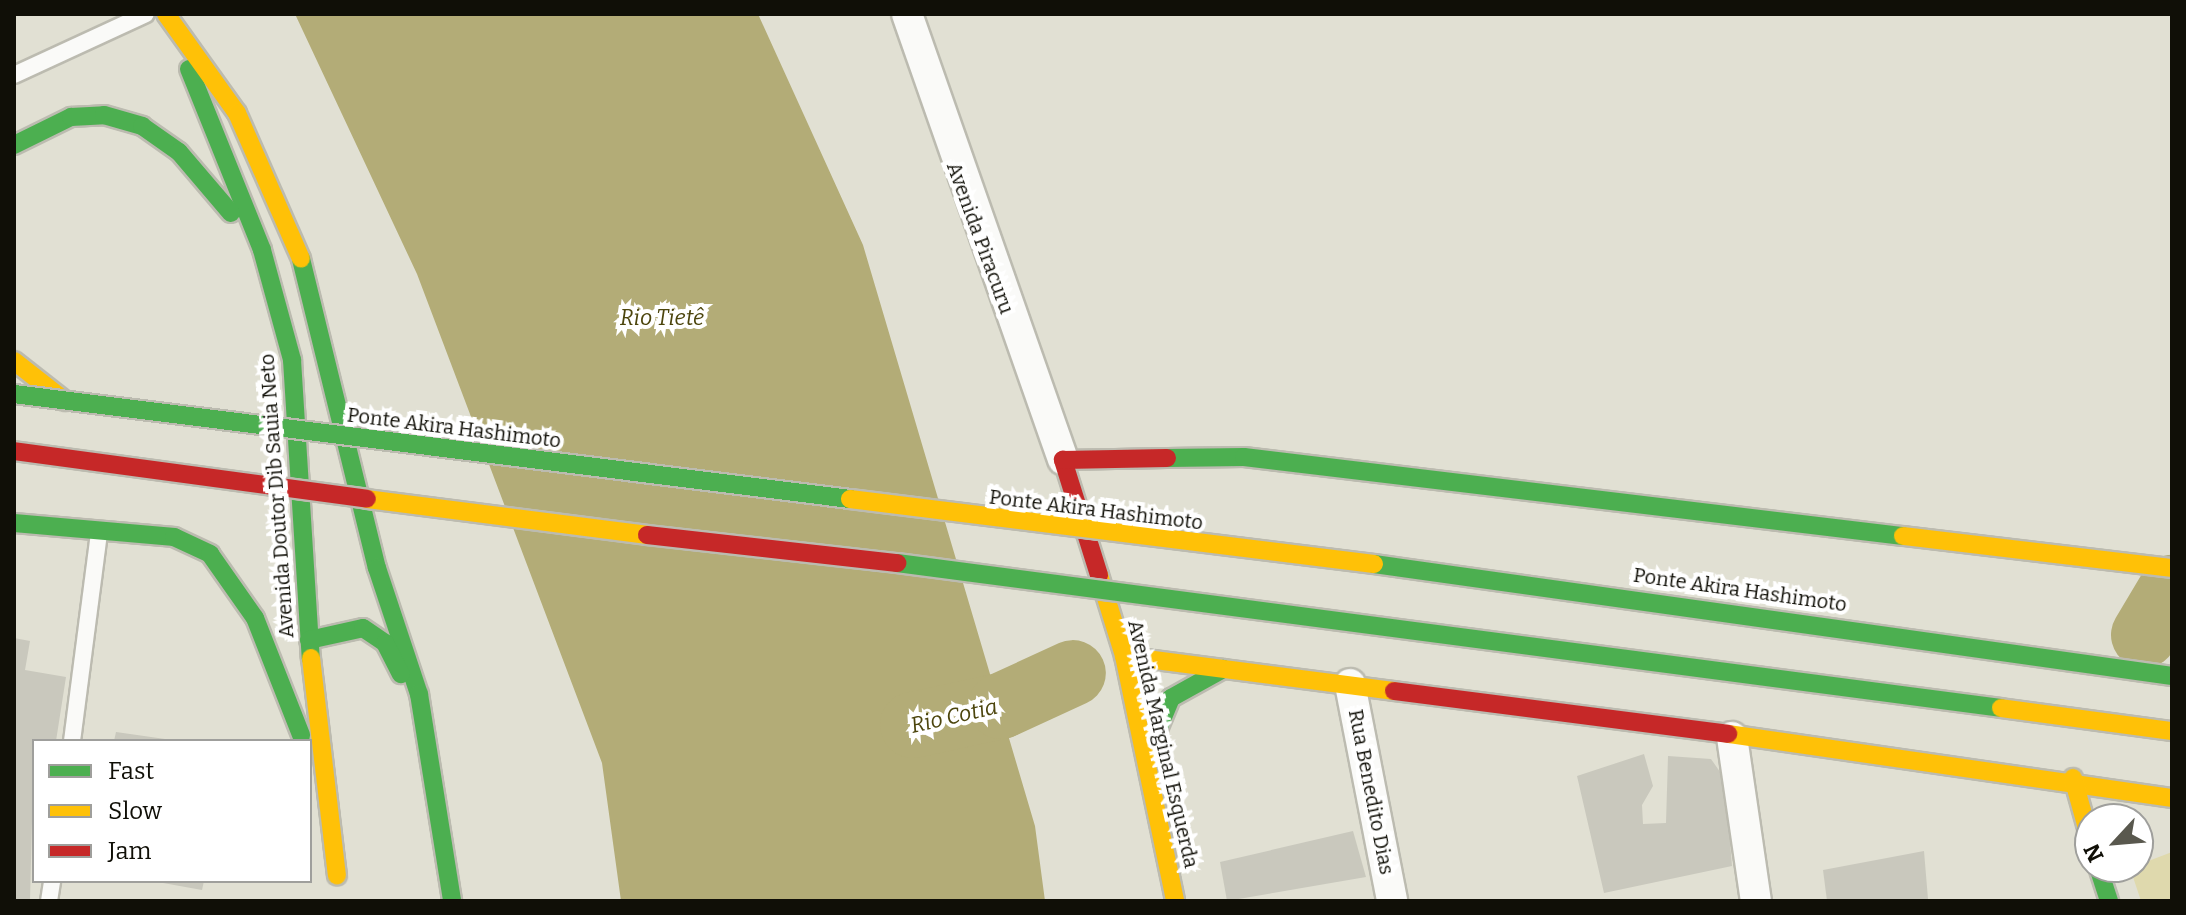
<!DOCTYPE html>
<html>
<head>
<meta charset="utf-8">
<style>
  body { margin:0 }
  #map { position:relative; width:2186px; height:915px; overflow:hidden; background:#e1e0d3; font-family:Bitter,serif }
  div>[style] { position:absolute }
  .green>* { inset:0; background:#dfd9ad }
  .water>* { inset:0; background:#b3ac77 }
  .river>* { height:66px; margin:-33px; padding:0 33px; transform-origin:33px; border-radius:33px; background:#b3ac77 }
  .building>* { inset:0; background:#c9c8bd }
  .roads { filter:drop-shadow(2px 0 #bcbbb0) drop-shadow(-2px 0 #bcbbb0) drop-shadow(0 2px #bcbbb0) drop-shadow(0 -2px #bcbbb0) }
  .lane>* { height:16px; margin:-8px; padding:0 8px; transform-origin:8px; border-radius:8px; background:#fafaf8 }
  .street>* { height:30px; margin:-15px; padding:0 15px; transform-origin:15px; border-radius:15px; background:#fafaf8 }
  .fast>* { height:18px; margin:-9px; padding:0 9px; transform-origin:9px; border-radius:9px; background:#4caf50 }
  .slow>* { height:18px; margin:-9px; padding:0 9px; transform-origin:9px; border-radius:9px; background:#ffc107 }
  .jam>* { height:18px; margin:-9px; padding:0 9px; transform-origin:9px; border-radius:9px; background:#c62828 }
  .bridges { filter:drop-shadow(2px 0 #bcbbb0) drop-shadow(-2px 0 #bcbbb0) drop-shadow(0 2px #bcbbb0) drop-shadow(0 -2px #bcbbb0) }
  .fast-bridge>* { height:18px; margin:-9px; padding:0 9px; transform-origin:9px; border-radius:9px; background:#4caf50 }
  .slow-bridge>* { height:18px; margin:-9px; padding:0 9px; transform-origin:9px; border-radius:9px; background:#ffc107 }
  .jam-bridge>* { height:18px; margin:-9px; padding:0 9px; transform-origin:9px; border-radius:9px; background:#c62828 }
  span { translate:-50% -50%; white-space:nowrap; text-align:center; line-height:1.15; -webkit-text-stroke:8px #fff; paint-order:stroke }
  .street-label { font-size:20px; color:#100f07 }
  .water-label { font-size:22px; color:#4c450d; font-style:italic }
  .frame { position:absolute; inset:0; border:16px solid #100f07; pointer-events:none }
  .legend { position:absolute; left:32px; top:739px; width:280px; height:144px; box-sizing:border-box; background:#fff; border:2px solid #9f9f9c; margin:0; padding:10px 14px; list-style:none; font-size:24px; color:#100f07 }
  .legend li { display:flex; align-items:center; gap:16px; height:40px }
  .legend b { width:40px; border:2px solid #9f9f9c }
  .north { position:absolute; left:2074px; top:803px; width:80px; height:80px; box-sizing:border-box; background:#fff; border:2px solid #9f9f9c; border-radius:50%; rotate:244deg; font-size:22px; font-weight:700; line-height:32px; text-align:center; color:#100f07 }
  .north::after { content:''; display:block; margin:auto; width:28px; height:36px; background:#59584e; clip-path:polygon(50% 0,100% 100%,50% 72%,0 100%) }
</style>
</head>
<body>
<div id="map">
  <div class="green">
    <div style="clip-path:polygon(2172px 852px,2172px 901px,2141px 901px,2130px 868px)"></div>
  </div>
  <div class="water">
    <div style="clip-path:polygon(295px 14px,758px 14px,863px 245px,1035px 826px,1045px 901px,621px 901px,602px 763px,417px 274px)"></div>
  </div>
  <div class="river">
    <div style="left:2144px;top:635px;width:55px;rotate:-59.2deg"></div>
    <div style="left:913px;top:725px;width:90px;rotate:-12.2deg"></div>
    <div style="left:1001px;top:706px;width:79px;rotate:-24.6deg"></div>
  </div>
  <div class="building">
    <div style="clip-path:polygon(14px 638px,30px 641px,25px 670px,66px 677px,56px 741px,34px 741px,30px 901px,14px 901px)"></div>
    <div style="clip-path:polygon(116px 732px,165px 739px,165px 741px,114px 741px)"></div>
    <div style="clip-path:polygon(1644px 754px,1653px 786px,1642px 805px,1643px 824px,1666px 823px,1668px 756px,1711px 759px,1725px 779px,1732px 866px,1604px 893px,1577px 776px)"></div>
    <div style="clip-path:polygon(1353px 831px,1366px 877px,1227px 901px,1220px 862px)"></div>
    <div style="clip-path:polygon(1924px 851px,1928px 899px,1827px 901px,1823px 870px)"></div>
    <div style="clip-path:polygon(152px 881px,204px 881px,202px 890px)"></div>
  </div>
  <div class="roads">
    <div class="lane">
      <div style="left:14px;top:75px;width:145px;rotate:-24.8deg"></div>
      <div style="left:72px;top:741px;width:211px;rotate:-82.6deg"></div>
      <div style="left:49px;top:901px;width:20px;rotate:-81deg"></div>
    </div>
    <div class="street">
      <div style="left:907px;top:14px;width:472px;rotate:70.7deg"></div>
      <div style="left:1350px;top:684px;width:221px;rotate:79deg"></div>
      <div style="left:1732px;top:737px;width:166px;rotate:81.7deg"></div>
    </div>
    <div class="fast">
      <div style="left:189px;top:69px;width:195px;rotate:68deg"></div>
      <div style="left:262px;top:250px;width:114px;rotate:74.7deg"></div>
      <div style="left:292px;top:360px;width:299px;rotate:86.4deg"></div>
      <div style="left:14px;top:145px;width:64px;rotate:-26.2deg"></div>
      <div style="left:71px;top:117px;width:33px;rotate:-3deg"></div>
      <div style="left:104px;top:115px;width:40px;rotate:16deg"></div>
      <div style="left:142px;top:126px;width:45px;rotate:35.1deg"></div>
      <div style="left:179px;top:152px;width:80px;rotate:49.6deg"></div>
      <div style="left:301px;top:259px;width:318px;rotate:76.2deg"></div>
      <div style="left:377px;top:568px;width:133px;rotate:71.6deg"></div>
      <div style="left:419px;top:694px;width:210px;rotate:80.9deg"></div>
      <div style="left:1167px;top:458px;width:77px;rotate:-0.7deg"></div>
      <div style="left:1244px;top:457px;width:664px;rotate:6.84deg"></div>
      <div style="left:14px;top:523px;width:161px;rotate:5deg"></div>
      <div style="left:174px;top:537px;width:40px;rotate:25deg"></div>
      <div style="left:210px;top:554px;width:78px;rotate:54.9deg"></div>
      <div style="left:255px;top:618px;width:126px;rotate:68.5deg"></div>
      <div style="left:309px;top:640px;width:55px;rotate:-12.5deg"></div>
      <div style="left:363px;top:628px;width:27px;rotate:34deg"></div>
      <div style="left:385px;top:643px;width:35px;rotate:63deg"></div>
      <div style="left:1146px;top:758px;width:65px;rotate:-67.4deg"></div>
      <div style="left:1171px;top:698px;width:60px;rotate:-29.1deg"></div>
      <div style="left:2098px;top:867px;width:36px;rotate:72deg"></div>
    </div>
    <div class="slow">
      <div style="left:166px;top:14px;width:122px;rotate:54.4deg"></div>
      <div style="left:237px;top:113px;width:159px;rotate:66.3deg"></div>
      <div style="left:14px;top:361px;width:65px;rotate:38.1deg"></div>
      <div style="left:1903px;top:536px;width:271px;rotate:6.8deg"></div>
      <div style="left:1099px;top:575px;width:85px;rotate:72.8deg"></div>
      <div style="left:1124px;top:656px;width:250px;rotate:78.2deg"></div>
      <div style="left:1124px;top:656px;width:272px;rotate:7.4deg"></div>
      <div style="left:311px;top:658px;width:219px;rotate:83.2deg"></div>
      <div style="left:1728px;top:734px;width:449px;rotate:8.2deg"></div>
      <div style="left:2073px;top:778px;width:63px;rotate:74.4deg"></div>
    </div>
    <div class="jam">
      <div style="left:1099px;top:575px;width:121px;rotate:-107.4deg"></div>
      <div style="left:1063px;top:460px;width:104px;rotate:-1.1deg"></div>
      <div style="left:1394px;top:691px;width:337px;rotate:7.3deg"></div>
    </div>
  </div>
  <div class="bridges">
    <div class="fast-bridge">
      <div style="left:14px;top:394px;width:843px;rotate:7.16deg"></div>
      <div style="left:897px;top:563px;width:1113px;rotate:7.48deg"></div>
      <div style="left:1374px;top:564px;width:806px;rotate:7.99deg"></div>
    </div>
    <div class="slow-bridge">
      <div style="left:367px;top:499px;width:282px;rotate:7.3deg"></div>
      <div style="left:850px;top:499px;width:528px;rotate:7.07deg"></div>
      <div style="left:2001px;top:708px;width:173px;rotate:7.7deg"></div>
    </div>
    <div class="jam-bridge">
      <div style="left:14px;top:451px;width:356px;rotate:7.7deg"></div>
      <div style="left:647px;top:535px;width:252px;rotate:6.4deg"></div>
    </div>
  </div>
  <div class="street-label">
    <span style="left:980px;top:238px;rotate:70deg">Avenida Piracuru</span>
    <span style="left:454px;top:428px;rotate:7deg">Ponte Akira Hashimoto</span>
    <span style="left:277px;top:496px;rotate:-94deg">Avenida Doutor Dib Sauia Neto</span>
    <span style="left:1096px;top:510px;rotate:7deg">Ponte Akira Hashimoto</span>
    <span style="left:1740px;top:590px;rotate:8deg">Ponte Akira Hashimoto</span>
    <span style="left:1163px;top:744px;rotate:77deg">Avenida Marginal Esquerda</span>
    <span style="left:1371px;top:792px;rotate:79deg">Rua Benedito Dias</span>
  </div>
  <div class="water-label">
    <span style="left:662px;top:318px">Rio Tietê</span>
    <span style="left:954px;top:716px;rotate:-13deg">Rio Cotia</span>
  </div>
  <div class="frame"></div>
  <ul class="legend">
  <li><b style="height:10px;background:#4caf50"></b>Fast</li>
  <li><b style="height:10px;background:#ffc107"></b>Slow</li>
  <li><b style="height:10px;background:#c62828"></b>Jam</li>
  </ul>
  <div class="north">N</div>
</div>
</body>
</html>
